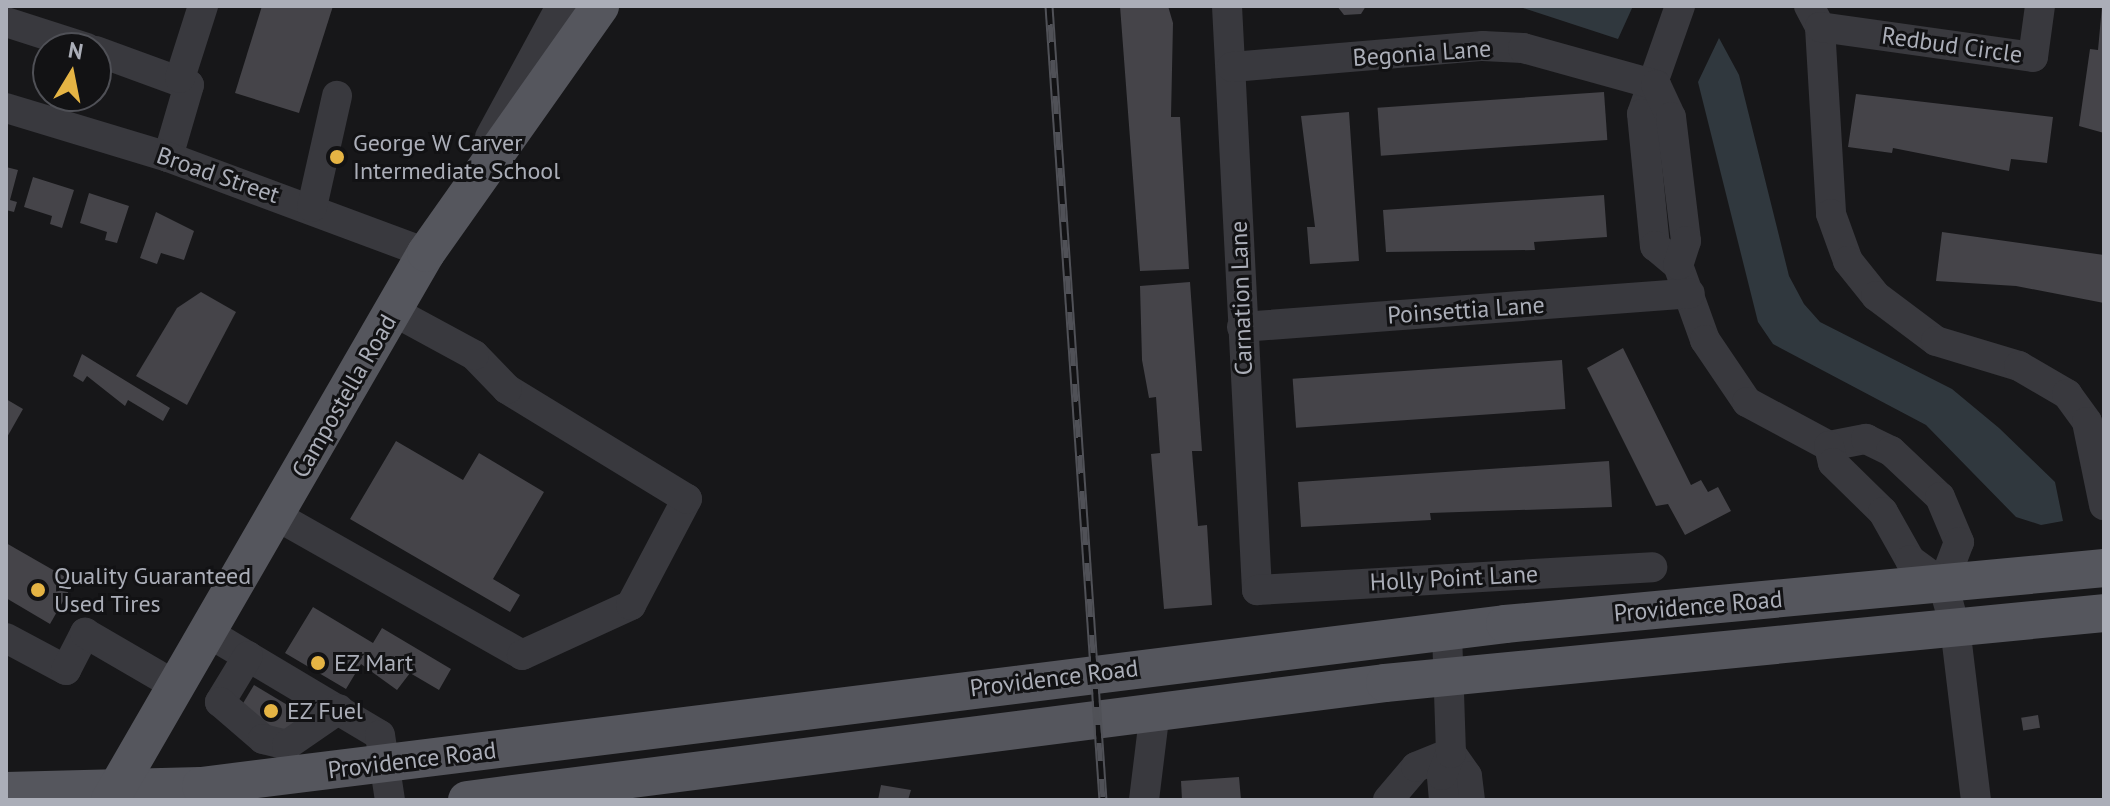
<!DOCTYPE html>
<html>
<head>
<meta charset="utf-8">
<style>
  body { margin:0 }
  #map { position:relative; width:2110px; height:806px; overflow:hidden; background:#171719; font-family:"PT Sans",sans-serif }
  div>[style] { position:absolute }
  .water>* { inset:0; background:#30383e }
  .building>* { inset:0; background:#454449; transform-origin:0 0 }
  .minor>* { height:30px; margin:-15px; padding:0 15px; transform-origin:15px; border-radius:15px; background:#39393e }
  .major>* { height:38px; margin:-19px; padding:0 19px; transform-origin:19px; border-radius:19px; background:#55565d }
  .rail>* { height:9px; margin-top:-4.5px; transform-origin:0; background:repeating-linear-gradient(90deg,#121214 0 18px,#505157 0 36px); box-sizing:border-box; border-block:2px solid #505157 }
  .dots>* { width:22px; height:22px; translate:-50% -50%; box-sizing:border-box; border:4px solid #121214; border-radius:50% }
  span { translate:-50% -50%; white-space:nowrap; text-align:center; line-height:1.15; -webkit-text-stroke:6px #121214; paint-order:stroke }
  .street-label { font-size:24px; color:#abaeb8 }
  .poi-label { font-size:24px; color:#abaeb8 }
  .left { translate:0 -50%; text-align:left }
  .frame { position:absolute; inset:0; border:8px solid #abaeb8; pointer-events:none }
  .north { position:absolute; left:32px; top:32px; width:80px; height:80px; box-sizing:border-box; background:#121214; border:2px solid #4f5056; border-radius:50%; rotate:10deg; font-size:22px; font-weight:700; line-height:32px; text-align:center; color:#abaeb8 }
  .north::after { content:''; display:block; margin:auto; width:28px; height:36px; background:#e5b444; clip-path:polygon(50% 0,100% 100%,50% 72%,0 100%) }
</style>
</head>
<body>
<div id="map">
  <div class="water">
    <div style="clip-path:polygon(1517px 6px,1633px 6px,1618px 39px)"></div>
    <div style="clip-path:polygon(1719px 38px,1739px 75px,1789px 276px,1804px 304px,1820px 322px,1952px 389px,1999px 428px,2055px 482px,2063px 521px,2041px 525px,2016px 517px,1926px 425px,1773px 344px,1758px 322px,1698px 82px)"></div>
  </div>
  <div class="building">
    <div style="clip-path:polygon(262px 6px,333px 6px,299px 113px,235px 93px)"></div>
    <div style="clip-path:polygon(1120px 6px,1168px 6px,1173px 23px,1171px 117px,1180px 117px,1189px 269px,1140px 271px)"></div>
    <div style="clip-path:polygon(1337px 6px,1366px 6px,1361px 14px,1344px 15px)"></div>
    <div style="clip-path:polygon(2102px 6px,2104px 6px,2104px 133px,2079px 126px,2090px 49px,2098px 50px)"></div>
    <div style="left:1604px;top:92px;width:48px;height:227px;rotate:86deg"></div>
    <div style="clip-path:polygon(1856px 94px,2053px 117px,2047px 163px,2011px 159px,2009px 171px,1893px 148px,1892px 153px,1848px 147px)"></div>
    <div style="clip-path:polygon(1349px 112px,1359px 261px,1310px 264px,1307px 227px,1315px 227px,1301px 116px)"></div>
    <div style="clip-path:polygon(6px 167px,18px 170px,10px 200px,17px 202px,14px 212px,6px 210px)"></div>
    <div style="clip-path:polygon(33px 177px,74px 190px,62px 228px,50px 224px,52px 216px,24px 207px)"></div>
    <div style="clip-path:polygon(89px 193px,129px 206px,117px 243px,105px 240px,107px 232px,80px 223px)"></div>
    <div style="clip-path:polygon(1604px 195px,1607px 237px,1534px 242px,1535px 250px,1386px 252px,1383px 210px)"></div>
    <div style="clip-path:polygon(156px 212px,194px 231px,184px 260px,161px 253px,157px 264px,140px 258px)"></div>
    <div style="clip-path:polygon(1942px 232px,2104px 255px,2104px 303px,2016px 286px,1936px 281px)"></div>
    <div style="clip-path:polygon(1190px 282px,1202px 451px,1192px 451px,1198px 526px,1207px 525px,1212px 605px,1164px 609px,1151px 454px,1160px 453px,1156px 397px,1149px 398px,1142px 360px,1140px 286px)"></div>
    <div style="clip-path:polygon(201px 292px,236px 312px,187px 405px,136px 376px,177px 308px)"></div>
    <div style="clip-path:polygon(1623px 348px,1691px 485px,1701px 480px,1708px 492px,1718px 487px,1731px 511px,1685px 535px,1668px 504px,1656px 506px,1587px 368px)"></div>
    <div style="clip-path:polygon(82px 354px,170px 408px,163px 421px,128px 400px,125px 406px,87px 376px,83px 382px,73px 376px)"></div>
    <div style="left:1562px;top:360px;width:49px;height:270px;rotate:86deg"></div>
    <div style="clip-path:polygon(6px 399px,23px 409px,6px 439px)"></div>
    <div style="clip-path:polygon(396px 441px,463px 480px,479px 453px,544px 492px,493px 579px,520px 595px,510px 612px,350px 519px)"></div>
    <div style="clip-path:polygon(1609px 461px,1612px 507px,1430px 513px,1431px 520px,1301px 527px,1298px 482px)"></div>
    <div style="clip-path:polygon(6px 543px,74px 582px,50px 624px,6px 598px)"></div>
    <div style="clip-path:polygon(313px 607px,373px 643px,382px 628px,451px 669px,439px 690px,410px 673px,397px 690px,361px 664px,346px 689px,285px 653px)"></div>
    <div style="left:254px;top:685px;width:55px;height:28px;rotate:31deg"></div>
    <div style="left:2038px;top:715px;width:13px;height:17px;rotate:81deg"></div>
    <div style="clip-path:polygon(1239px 777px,1241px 800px,1182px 800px,1181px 781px)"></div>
    <div style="clip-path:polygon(881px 785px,911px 790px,908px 800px,878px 800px)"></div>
  </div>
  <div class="minor">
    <div style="left:1227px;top:6px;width:585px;rotate:87.06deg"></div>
    <div style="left:1257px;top:590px;width:396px;rotate:-3.3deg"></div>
    <div style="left:1680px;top:6px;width:114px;rotate:109.4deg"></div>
    <div style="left:1642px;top:114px;width:133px;rotate:84.4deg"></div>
    <div style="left:1655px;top:246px;width:30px;rotate:40deg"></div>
    <div style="left:1678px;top:265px;width:80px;rotate:70.2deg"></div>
    <div style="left:1705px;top:340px;width:75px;rotate:55.9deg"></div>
    <div style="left:1747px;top:402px;width:93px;rotate:28.2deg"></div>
    <div style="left:1829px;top:446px;width:38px;rotate:-11deg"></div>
    <div style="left:1866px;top:439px;width:28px;rotate:26deg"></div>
    <div style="left:1891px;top:451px;width:67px;rotate:43.2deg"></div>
    <div style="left:1940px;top:497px;width:49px;rotate:67.1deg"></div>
    <div style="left:1959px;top:542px;width:45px;rotate:110.9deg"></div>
    <div style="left:1809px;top:6px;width:24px;rotate:62deg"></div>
    <div style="left:1820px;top:27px;width:187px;rotate:86.6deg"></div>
    <div style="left:1831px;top:214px;width:50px;rotate:70.1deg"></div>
    <div style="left:1848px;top:261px;width:45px;rotate:51.3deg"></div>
    <div style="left:1876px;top:296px;width:75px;rotate:36.9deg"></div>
    <div style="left:1936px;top:341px;width:87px;rotate:16.8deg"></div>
    <div style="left:2019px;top:366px;width:56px;rotate:30.3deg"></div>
    <div style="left:2067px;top:394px;width:34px;rotate:54deg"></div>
    <div style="left:2087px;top:422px;width:85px;rotate:78.4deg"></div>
    <div style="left:6px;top:22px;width:85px;rotate:17.8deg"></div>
    <div style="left:1820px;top:27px;width:215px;rotate:8deg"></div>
    <div style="left:2033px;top:57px;width:51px;rotate:-82.2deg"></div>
    <div style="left:96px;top:51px;width:99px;rotate:20.1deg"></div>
    <div style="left:189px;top:85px;width:75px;rotate:106.3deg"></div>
    <div style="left:1232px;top:67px;width:252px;rotate:-4.8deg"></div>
    <div style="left:1483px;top:46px;width:40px;rotate:2.9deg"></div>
    <div style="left:1523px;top:48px;width:138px;rotate:15.5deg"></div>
    <div style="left:180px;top:78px;width:76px;rotate:-72.3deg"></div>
    <div style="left:1656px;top:85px;width:35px;rotate:65deg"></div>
    <div style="left:1671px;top:117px;width:125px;rotate:83.1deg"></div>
    <div style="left:1686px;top:241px;width:25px;rotate:108deg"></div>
    <div style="left:6px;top:108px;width:169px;rotate:16.8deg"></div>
    <div style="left:168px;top:157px;width:275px;rotate:20.4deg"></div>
    <div style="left:426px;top:253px;width:21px;rotate:-61deg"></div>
    <div style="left:490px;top:137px;width:149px;rotate:-61.5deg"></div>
    <div style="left:312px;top:207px;width:114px;rotate:-77.3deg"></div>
    <div style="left:1242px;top:327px;width:449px;rotate:-4.3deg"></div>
    <div style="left:1829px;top:446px;width:17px;rotate:77deg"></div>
    <div style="left:1833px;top:463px;width:70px;rotate:44.4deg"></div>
    <div style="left:1883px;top:512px;width:55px;rotate:60.6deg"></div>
    <div style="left:1910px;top:560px;width:41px;rotate:36deg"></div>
    <div style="left:275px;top:515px;width:284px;rotate:29.5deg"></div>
    <div style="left:522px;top:655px;width:120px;rotate:-24.6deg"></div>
    <div style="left:631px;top:605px;width:120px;rotate:-62.2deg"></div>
    <div style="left:687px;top:499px;width:211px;rotate:-148.6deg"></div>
    <div style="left:507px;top:389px;width:47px;rotate:-134.1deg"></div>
    <div style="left:474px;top:355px;width:92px;rotate:-151.5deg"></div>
    <div style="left:1943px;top:584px;width:45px;rotate:74.4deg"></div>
    <div style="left:1955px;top:627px;width:174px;rotate:83.1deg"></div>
    <div style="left:207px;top:632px;width:201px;rotate:30.8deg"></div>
    <div style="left:380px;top:735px;width:66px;rotate:81.3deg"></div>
    <div style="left:6px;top:638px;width:68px;rotate:28.1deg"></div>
    <div style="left:66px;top:670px;width:42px;rotate:-62.8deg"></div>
    <div style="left:85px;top:633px;width:105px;rotate:30.2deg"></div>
    <div style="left:248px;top:656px;width:54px;rotate:121.3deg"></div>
    <div style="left:220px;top:702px;width:57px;rotate:40.7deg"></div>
    <div style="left:263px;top:739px;width:25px;rotate:14deg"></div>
    <div style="left:287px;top:745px;width:63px;rotate:-34.7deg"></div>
    <div style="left:1451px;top:753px;width:28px;rotate:55deg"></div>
    <div style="left:1467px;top:776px;width:24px;rotate:83deg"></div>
    <div style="left:1144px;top:800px;width:91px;rotate:-83deg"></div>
    <div style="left:1388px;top:800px;width:43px;rotate:-49.7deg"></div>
    <div style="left:1416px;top:767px;width:38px;rotate:-22deg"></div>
    <div style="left:1444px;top:800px;width:25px;rotate:-95deg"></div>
    <div style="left:1442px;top:775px;width:24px;rotate:-68deg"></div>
    <div style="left:1451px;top:753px;width:122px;rotate:-91.9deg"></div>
  </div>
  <div class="major">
    <div style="left:6px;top:791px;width:195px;rotate:-1.5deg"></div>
    <div style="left:201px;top:786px;width:1314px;rotate:-7.08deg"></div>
    <div style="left:1505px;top:624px;width:602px;rotate:-5.34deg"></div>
    <div style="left:110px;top:800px;width:632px;rotate:-59.99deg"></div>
    <div style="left:426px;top:253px;width:302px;rotate:-54.8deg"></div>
    <div style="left:467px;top:800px;width:925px;rotate:-7.26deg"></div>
    <div style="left:1385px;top:683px;width:722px;rotate:-5.56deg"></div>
  </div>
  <div class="rail">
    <div style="left:1049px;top:6px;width:796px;rotate:86.11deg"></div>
  </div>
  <div class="dots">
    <div style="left:337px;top:157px;background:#e5b444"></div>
    <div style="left:38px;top:590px;background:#e5b444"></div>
    <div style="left:318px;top:663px;background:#e5b444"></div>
    <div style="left:271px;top:711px;background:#e5b444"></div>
  </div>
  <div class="street-label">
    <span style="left:1952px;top:45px;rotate:8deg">Redbud Circle</span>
    <span style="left:1422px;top:53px;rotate:-4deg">Begonia Lane</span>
    <span style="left:218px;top:175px;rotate:19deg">Broad Street</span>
    <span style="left:1241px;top:298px;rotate:-92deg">Carnation Lane</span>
    <span style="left:1466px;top:310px;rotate:-4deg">Poinsettia Lane</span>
    <span style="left:344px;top:396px;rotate:-60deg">Campostella Road</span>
    <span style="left:1454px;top:578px;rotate:-3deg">Holly Point Lane</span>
    <span style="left:1698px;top:606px;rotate:-5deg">Providence Road</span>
    <span style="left:1054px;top:678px;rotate:-7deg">Providence Road</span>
    <span style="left:412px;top:760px;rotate:-7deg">Providence Road</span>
  </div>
  <div class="poi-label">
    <span class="left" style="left:353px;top:157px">George W Carver<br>Intermediate School</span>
    <span class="left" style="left:54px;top:590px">Quality Guaranteed<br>Used Tires</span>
    <span class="left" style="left:334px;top:663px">EZ Mart</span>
    <span class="left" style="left:287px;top:711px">EZ Fuel</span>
  </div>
  <div class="frame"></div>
  <div class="north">N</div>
</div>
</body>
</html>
